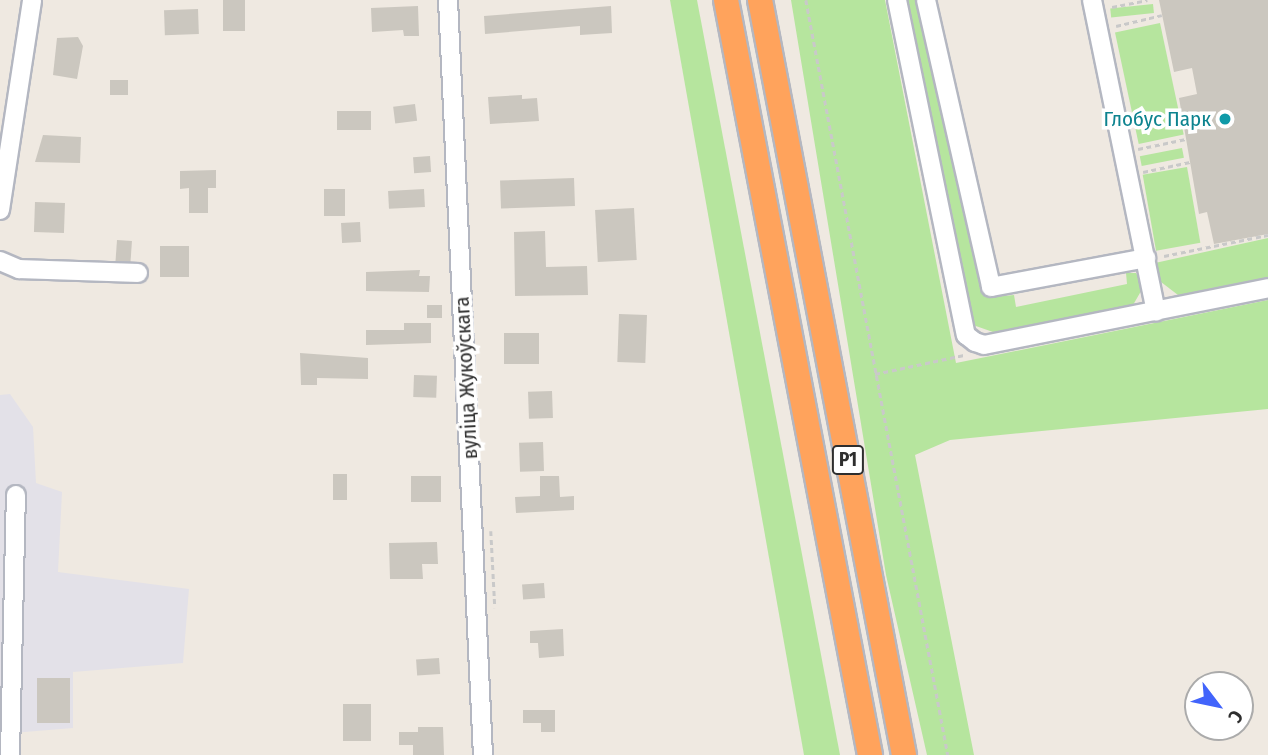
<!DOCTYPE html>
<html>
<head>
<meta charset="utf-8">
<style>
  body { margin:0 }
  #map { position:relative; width:1268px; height:755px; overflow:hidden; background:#efe9e1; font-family:"Fira Sans Condensed",sans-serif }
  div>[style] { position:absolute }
  .industrial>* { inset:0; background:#e3e1e8 }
  .green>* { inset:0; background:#b6e59e; transform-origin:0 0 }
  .building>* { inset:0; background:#cbc7bf; transform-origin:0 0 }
  .path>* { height:2.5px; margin-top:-1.25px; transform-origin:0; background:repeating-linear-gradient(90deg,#c9c9c9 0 5px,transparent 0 8.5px) }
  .roads { filter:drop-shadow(2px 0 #b4b7c1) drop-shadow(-2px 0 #b4b7c1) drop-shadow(0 2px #b4b7c1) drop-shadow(0 -2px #b4b7c1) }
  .minor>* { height:18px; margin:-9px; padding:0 9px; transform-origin:9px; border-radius:9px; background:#fff }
  .highway>* { height:24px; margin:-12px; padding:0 12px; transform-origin:12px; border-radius:12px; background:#ffa35c }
  .dots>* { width:19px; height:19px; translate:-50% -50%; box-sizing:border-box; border:4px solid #fff; border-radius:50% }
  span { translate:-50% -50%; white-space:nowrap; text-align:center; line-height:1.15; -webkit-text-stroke:7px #fff; paint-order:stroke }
  .shield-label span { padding:2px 5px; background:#fff; border:2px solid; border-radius:5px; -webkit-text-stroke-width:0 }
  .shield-label { font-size:19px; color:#2e2e2e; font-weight:700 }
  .culture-label { font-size:21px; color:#0d838f }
  .right { translate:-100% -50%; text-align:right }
  .street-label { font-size:21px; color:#2e2e2e }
  .north { position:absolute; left:1184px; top:671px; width:70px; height:70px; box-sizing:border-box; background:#fff; border:2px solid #ababab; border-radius:50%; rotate:122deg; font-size:19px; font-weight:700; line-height:28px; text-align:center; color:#2e2e2e }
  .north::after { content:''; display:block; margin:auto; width:24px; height:32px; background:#4264fb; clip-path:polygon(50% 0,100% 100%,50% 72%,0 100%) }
</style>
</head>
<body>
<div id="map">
  <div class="industrial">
    <div style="clip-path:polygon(10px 394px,33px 427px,36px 483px,62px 492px,58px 572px,189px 589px,183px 663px,73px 672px,73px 728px,0 734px,0 395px)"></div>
  </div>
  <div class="green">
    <div style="clip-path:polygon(670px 0,697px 0,840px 755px,804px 755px)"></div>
    <div style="clip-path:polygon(791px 0,885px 0,956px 363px,1268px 300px,1268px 409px,950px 440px,915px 455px,974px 755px,927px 755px,886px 575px)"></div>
    <div style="clip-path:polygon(904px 0,919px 0,986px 293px,993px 297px,1014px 295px,1016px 307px,1127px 284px,1126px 273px,1136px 273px,1144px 286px,1133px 305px,993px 332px,973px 325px)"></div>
    <div style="left:1153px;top:4px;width:9px;height:43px;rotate:84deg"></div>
    <div style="left:1160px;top:23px;width:114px;height:46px;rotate:78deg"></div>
    <div style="left:1182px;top:148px;width:10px;height:43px;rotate:79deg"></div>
    <div style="left:1187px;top:167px;width:77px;height:45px;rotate:80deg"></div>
    <div style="clip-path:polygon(1268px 238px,1268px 277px,1178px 295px,1161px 282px,1155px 263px)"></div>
  </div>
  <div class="building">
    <div style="left:223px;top:0;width:22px;height:31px"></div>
    <div style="clip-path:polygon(1159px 0,1268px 0,1268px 234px,1214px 244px,1207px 212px,1199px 214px,1179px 98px,1197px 94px,1192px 68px,1174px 72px)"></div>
    <div style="clip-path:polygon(418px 6px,419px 36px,404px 36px,403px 30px,372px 32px,371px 8px)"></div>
    <div style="clip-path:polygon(611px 6px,612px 33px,580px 35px,580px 26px,485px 34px,484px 16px)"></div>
    <div style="left:198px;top:9px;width:25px;height:34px;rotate:88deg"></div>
    <div style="clip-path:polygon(78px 37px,83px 46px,77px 79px,53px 75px,57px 38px)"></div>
    <div style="left:110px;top:80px;width:18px;height:15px"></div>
    <div style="clip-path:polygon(522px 95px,522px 99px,537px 98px,539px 121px,490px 124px,488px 97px)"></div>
    <div style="left:415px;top:104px;width:17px;height:22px;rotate:83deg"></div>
    <div style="left:337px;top:111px;width:34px;height:19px"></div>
    <div style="clip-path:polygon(43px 135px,81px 137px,80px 163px,35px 162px)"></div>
    <div style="left:430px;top:156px;width:16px;height:17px;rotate:86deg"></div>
    <div style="clip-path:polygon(216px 170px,216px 188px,208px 188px,208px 213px,189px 213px,189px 188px,180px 189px,180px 171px)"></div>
    <div style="left:574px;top:178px;width:28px;height:74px;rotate:88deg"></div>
    <div style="left:324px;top:189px;width:21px;height:27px"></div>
    <div style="left:424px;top:189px;width:18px;height:36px;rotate:87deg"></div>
    <div style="left:35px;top:202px;width:30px;height:30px;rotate:2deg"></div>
    <div style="left:634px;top:208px;width:52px;height:39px;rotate:87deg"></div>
    <div style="left:360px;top:222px;width:20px;height:19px;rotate:87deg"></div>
    <div style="clip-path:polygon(545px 231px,546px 267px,587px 266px,588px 295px,515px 296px,514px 232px)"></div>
    <div style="left:117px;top:240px;width:15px;height:21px;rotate:4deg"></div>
    <div style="left:160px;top:246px;width:29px;height:31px"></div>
    <div style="clip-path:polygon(420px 270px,419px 276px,430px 276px,429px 292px,366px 291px,366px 272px)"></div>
    <div style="left:427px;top:305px;width:15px;height:13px"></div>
    <div style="left:619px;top:314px;width:28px;height:48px;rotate:2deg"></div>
    <div style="clip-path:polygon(404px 323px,431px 323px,431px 343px,366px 345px,366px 330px,404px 330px)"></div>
    <div style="left:504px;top:333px;width:35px;height:31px"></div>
    <div style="clip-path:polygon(300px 353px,368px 358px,368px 379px,317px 378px,317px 385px,301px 385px)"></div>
    <div style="left:414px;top:375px;width:23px;height:22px;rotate:2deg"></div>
    <div style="left:552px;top:391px;width:27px;height:24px;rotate:88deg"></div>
    <div style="left:543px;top:442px;width:29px;height:24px;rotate:88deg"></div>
    <div style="left:333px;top:474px;width:14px;height:26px"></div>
    <div style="left:441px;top:476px;width:26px;height:30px;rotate:90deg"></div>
    <div style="clip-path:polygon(540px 476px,559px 476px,560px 497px,574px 496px,574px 510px,516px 513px,515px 497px,540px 496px)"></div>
    <div style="clip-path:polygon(437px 542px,438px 564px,422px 564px,423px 579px,390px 579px,389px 543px)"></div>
    <div style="left:544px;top:583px;width:15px;height:22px;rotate:86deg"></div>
    <div style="clip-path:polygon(563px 629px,564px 656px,539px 658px,538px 643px,530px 643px,530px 631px)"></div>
    <div style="left:439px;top:658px;width:16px;height:23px;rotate:86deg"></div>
    <div style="left:37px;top:678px;width:33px;height:45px"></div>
    <div style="left:343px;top:704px;width:28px;height:37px"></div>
    <div style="clip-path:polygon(523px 710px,555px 710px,555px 732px,541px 732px,541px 723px,523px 723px)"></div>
    <div style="clip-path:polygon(418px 727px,443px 727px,444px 755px,413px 755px,413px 745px,399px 745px,399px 732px,418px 732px)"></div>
  </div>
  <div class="path">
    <div style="left:806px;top:0;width:768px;rotate:79.35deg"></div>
    <div style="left:1112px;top:7px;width:36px;rotate:-11deg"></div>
    <div style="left:1116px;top:26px;width:47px;rotate:-13.4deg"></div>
    <div style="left:1138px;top:149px;width:49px;rotate:-11.8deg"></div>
    <div style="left:1143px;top:172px;width:48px;rotate:-12deg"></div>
    <div style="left:1164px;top:256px;width:106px;rotate:-11.4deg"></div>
    <div style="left:875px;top:374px;width:91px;rotate:-12.1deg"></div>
    <div style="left:491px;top:531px;width:77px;rotate:87deg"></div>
  </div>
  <div class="roads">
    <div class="minor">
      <div style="left:448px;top:0;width:756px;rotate:87.35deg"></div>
      <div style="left:897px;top:0;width:342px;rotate:78.4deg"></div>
      <div style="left:966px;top:335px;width:11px;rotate:38deg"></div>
      <div style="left:975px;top:342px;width:9px;rotate:18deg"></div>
      <div style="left:984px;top:345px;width:290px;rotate:-11.3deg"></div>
      <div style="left:926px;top:0;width:294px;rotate:77.2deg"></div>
      <div style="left:991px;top:287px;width:158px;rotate:-10.6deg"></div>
      <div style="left:1092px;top:0;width:318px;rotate:78.4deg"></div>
      <div style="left:0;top:210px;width:212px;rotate:-81.3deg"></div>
      <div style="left:0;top:261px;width:21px;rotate:23deg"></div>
      <div style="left:19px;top:269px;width:119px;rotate:1.9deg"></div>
      <div style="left:10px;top:755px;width:260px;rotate:-88.7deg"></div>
    </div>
    <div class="highway">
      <div style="left:726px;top:0;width:769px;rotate:79.2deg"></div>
      <div style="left:760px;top:0;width:769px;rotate:79.2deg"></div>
    </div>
  </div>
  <div class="dots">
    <div style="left:1225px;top:119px;background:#0f9aa8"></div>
  </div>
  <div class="shield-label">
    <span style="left:848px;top:460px">Р1</span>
  </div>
  <div class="culture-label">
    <span class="right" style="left:1211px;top:119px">Глобус Парк</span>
  </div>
  <div class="street-label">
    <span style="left:466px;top:378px;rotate:-93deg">вуліца Жукоўскага</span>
  </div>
  <div class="north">С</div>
</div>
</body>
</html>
